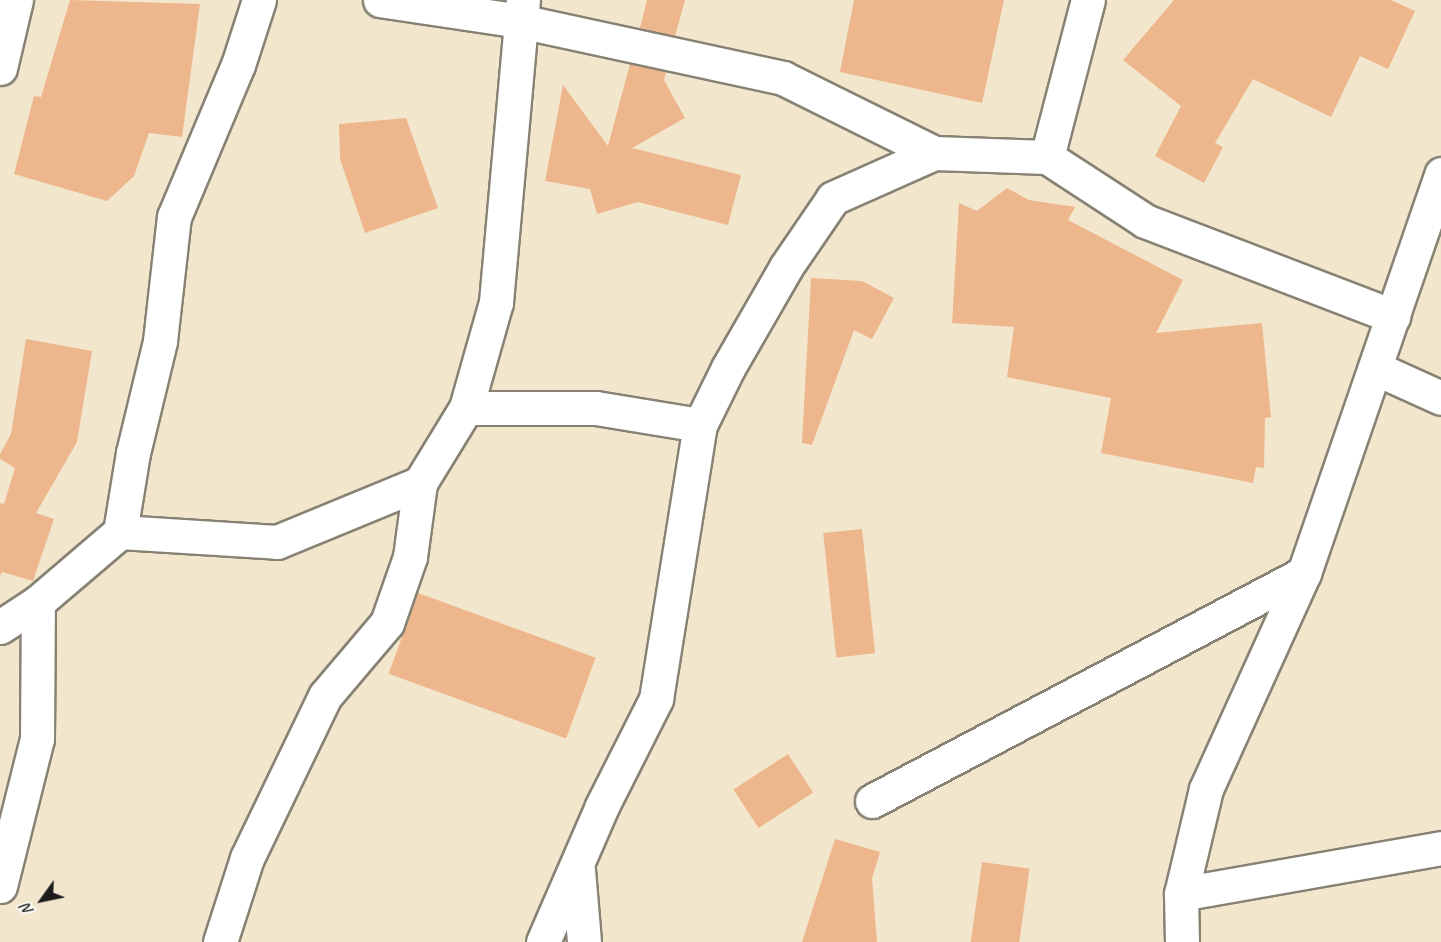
<!DOCTYPE html>
<html>
<head>
<meta charset="utf-8">
<style>
  body { margin:0 }
  #map { position:relative; width:1441px; height:942px; overflow:hidden; background:#f2e7cd; font-family:Caveat,sans-serif }
  div>[style] { position:absolute }
  .building>* { inset:0; background:#eeb68c; transform-origin:0 0 }
  .roads { filter:drop-shadow(2px 0 #878274) drop-shadow(-2px 0 #878274) drop-shadow(0 2px #878274) drop-shadow(0 -2px #878274) }
  .minor>* { height:33px; margin:-16.5px; padding:0 16.5px; transform-origin:16.5px; border-radius:16.5px; background:#fff }
  span { translate:-50% -50%; white-space:nowrap; text-align:center; line-height:1.15; -webkit-text-stroke:4.5px #fdfcf7; paint-order:stroke }
  .north { position:absolute; left:12px; top:870px; width:60px; height:60px; -webkit-text-stroke:4px #fdfcf7; paint-order:stroke; rotate:237deg; font-size:16px; font-weight:700; line-height:24px; text-align:center; color:#1c1c1c }
  .north::after { content:''; display:block; margin:auto; width:21px; height:27px; background:#1c1c1c; clip-path:polygon(50% 0,100% 100%,50% 72%,0 100%) }
</style>
</head>
<body>
<div id="map">
  <div class="building">
    <div style="clip-path:polygon(70px 0,200px 4px,182px 137px,149px 133px,134px 176px,107px 201px,14px 174px,34px 96px,41px 97px)"></div>
    <div style="clip-path:polygon(647px 0,685px 0,675px 36px,640px 28px)"></div>
    <div style="clip-path:polygon(854px 0,1004px 0,982px 103px,840px 72px)"></div>
    <div style="clip-path:polygon(1174px 0,1391px 0,1415px 11px,1388px 69px,1360px 56px,1331px 117px,1253px 79px,1215px 143px,1223px 147px,1204px 183px,1155px 156px,1181px 106px,1123px 60px)"></div>
    <div style="clip-path:polygon(630px 64px,666px 72px,664px 80px,685px 118px,632px 148px,741px 175px,728px 225px,638px 202px,597px 214px,590px 189px,545px 181px,563px 85px,608px 146px)"></div>
    <div style="clip-path:polygon(406px 118px,438px 208px,365px 233px,340px 159px,339px 124px)"></div>
    <div style="clip-path:polygon(1007px 188px,1029px 200px,1075px 207px,1068px 220px,1183px 280px,1156px 333px,1262px 323px,1271px 417px,1265px 418px,1264px 468px,1256px 467px,1253px 483px,1101px 453px,1111px 398px,1007px 377px,1014px 327px,952px 323px,959px 203px,977px 211px)"></div>
    <div style="clip-path:polygon(811px 278px,862px 281px,894px 298px,872px 339px,854px 330px,812px 445px,802px 443px)"></div>
    <div style="clip-path:polygon(26px 339px,92px 351px,77px 442px,36px 513px,54px 519px,33px 581px,2px 572px,0 576px,0 503px,4px 504px,15px 468px,0 459px,0 454px,11px 434px)"></div>
    <div style="left:862px;top:529px;width:125px;height:39px;rotate:84deg"></div>
    <div style="left:418px;top:593px;width:189px;height:86px;rotate:20deg"></div>
    <div style="left:788px;top:754px;width:46px;height:65px;rotate:57deg"></div>
    <div style="clip-path:polygon(835px 839px,880px 852px,872px 879px,877px 942px,802px 942px)"></div>
    <div style="left:982px;top:862px;width:48px;height:81px;rotate:8deg"></div>
  </div>
  <div class="roads">
    <div class="minor">
      <div style="left:380px;top:0;width:142px;rotate:8.5deg"></div>
      <div style="left:520px;top:21px;width:269px;rotate:12.2deg"></div>
      <div style="left:783px;top:78px;width:169px;rotate:26.4deg"></div>
      <div style="left:934px;top:153px;width:113px;rotate:2deg"></div>
      <div style="left:1047px;top:157px;width:117px;rotate:33.1deg"></div>
      <div style="left:1145px;top:221px;width:266px;rotate:21deg"></div>
      <div style="left:0;top:68px;width:70px;rotate:-76.8deg"></div>
      <div style="left:1047px;top:157px;width:162px;rotate:-75.4deg"></div>
      <div style="left:1375px;top:368px;width:72px;rotate:24.4deg"></div>
      <div style="left:466px;top:408px;width:130px"></div>
      <div style="left:596px;top:408px;width:105px;rotate:9.3deg"></div>
      <div style="left:120px;top:532px;width:157px;rotate:3.6deg"></div>
      <div style="left:277px;top:542px;width:155px;rotate:-22.4deg"></div>
      <div style="left:0;top:627px;width:45px;rotate:-33.3deg"></div>
      <div style="left:872px;top:801px;width:488px;rotate:-27.8deg"></div>
      <div style="left:578px;top:870px;width:72px;rotate:85.2deg"></div>
      <div style="left:0;top:886px;width:152px;rotate:-75.9deg"></div>
      <div style="left:37px;top:739px;width:137px;rotate:-89.6deg"></div>
      <div style="left:38px;top:602px;width:108px;rotate:-40.5deg"></div>
      <div style="left:120px;top:532px;width:80px;rotate:-80.7deg"></div>
      <div style="left:133px;top:453px;width:115px;rotate:-76.4deg"></div>
      <div style="left:160px;top:341px;width:125px;rotate:-83.6deg"></div>
      <div style="left:174px;top:217px;width:165px;rotate:-67.2deg"></div>
      <div style="left:238px;top:65px;width:68px;rotate:-72.1deg"></div>
      <div style="left:1181px;top:894px;width:264px;rotate:-10deg"></div>
      <div style="left:220px;top:942px;width:88px;rotate:-72.2deg"></div>
      <div style="left:247px;top:858px;width:180px;rotate:-64.3deg"></div>
      <div style="left:325px;top:696px;width:96px;rotate:-49.7deg"></div>
      <div style="left:387px;top:623px;width:70px;rotate:-70.8deg"></div>
      <div style="left:410px;top:557px;width:75px;rotate:-82.3deg"></div>
      <div style="left:420px;top:483px;width:88px;rotate:-58.5deg"></div>
      <div style="left:466px;top:408px;width:110px;rotate:-74.2deg"></div>
      <div style="left:496px;top:302px;width:303px;rotate:-84.9deg"></div>
      <div style="left:543px;top:942px;width:148px;rotate:-66.5deg"></div>
      <div style="left:602px;top:806px;width:120px;rotate:-63.2deg"></div>
      <div style="left:656px;top:699px;width:278px;rotate:-80.9deg"></div>
      <div style="left:700px;top:425px;width:64px;rotate:-63.8deg"></div>
      <div style="left:728px;top:368px;width:116px;rotate:-60.1deg"></div>
      <div style="left:786px;top:267px;width:83px;rotate:-55.7deg"></div>
      <div style="left:833px;top:198px;width:111px;rotate:-24deg"></div>
      <div style="left:1182px;top:942px;width:48px;rotate:-91.2deg"></div>
      <div style="left:1181px;top:894px;width:108px;rotate:-76.6deg"></div>
      <div style="left:1206px;top:789px;width:237px;rotate:-65.6deg"></div>
      <div style="left:1304px;top:573px;width:422px;rotate:-71deg"></div>
    </div>
  </div>
  <div class="north">N</div>
</div>
</body>
</html>
